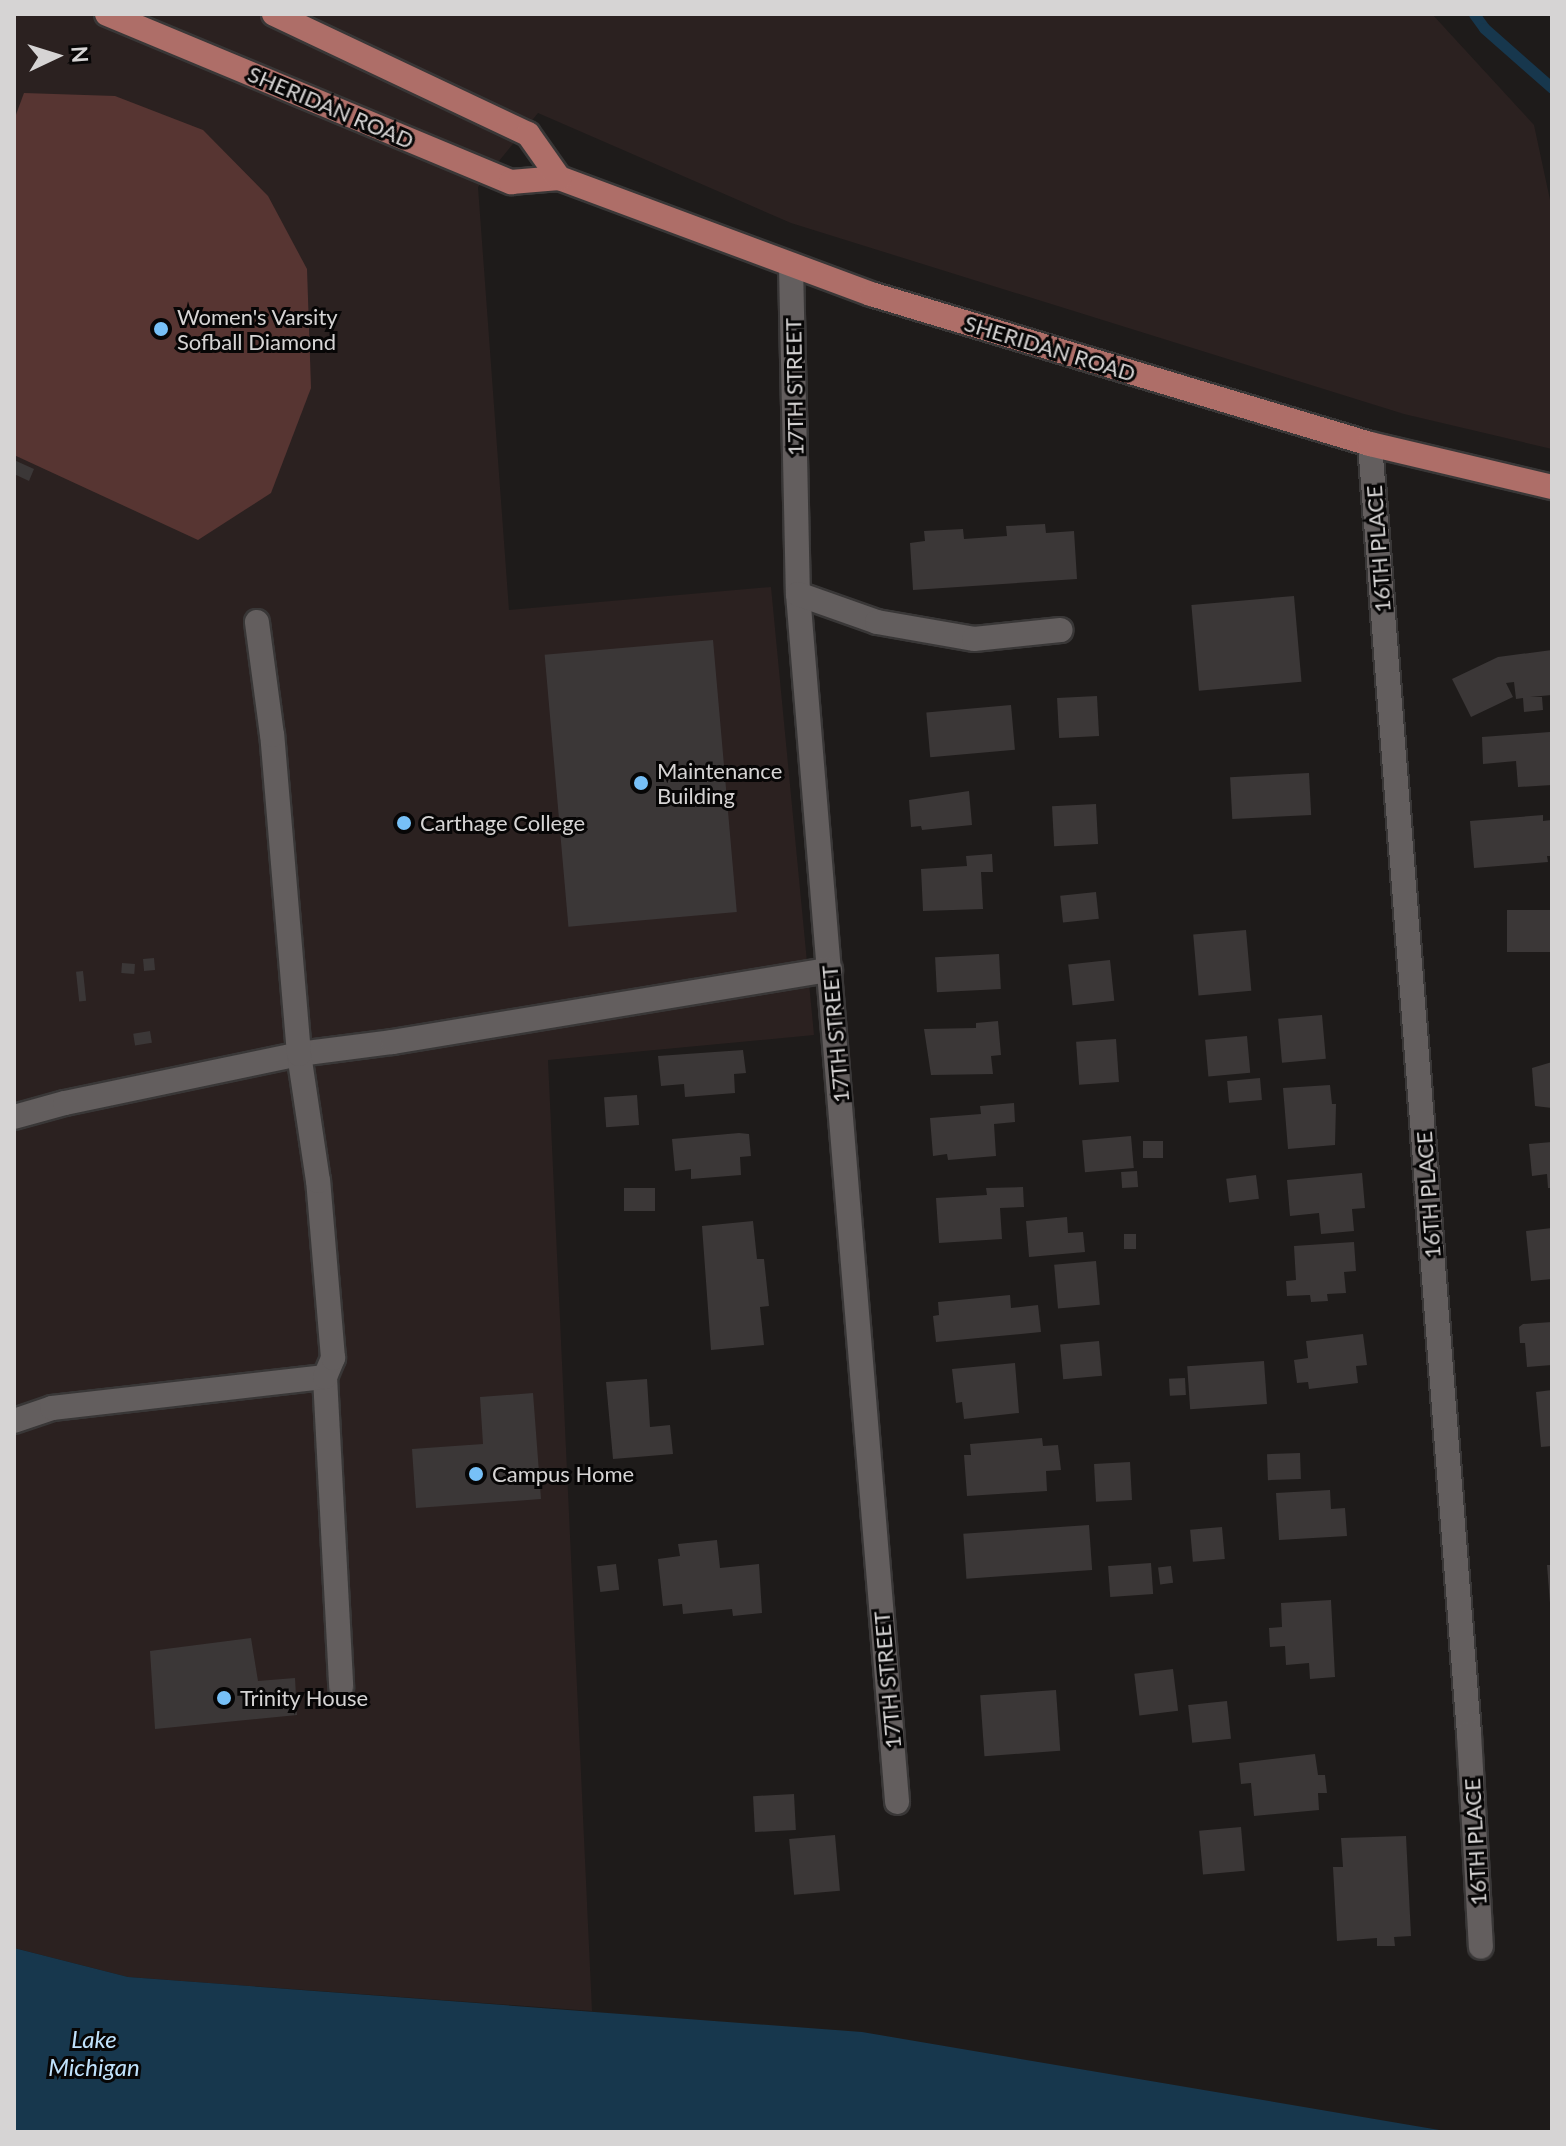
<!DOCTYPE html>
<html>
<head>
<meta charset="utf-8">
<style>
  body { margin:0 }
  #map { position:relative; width:1566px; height:2146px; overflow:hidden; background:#1e1b1a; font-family:Lato,sans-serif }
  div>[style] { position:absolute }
  .built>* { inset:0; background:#2b2120 }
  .green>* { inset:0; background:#573532 }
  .water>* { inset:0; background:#17374d }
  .stream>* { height:11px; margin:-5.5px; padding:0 5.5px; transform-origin:5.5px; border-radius:5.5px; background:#17374d }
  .building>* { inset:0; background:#3b3737; transform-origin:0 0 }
  .roads { filter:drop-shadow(2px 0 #393737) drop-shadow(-2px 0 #393737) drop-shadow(0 2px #393737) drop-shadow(0 -2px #393737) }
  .minor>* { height:24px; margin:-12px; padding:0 12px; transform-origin:12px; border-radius:12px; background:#635e5e }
  .major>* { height:24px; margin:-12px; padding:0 12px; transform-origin:12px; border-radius:12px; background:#ae6e68 }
  .dots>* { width:22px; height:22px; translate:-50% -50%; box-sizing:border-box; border:4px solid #070606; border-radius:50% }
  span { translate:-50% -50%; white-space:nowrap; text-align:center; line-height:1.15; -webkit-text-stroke:6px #070606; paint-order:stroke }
  .street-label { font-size:22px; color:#d6d4d4 }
  .poi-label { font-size:22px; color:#d6d4d4 }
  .left { translate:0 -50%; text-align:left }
  .water-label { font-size:24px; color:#c0e2fc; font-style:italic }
  .frame { position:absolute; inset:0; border:16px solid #d6d4d4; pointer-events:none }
  .north { position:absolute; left:16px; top:16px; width:80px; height:80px; -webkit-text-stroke:6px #070606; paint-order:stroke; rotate:86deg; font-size:22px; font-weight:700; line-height:32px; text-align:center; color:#d6d4d4 }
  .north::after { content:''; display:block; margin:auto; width:28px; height:36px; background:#d6d4d4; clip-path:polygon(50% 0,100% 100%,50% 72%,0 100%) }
</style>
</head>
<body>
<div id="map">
  <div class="built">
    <div style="clip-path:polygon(14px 14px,1432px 14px,1534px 125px,1552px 209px,1552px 449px,1404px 414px,791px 223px,538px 113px,478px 187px,509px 610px,771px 587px,814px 1035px,548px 1060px,592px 2011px,128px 1977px,14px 1948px)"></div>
  </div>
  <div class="green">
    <div style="clip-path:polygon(24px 93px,115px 96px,203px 130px,268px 196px,307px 269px,311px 388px,271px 493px,198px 540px,14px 455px,14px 120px)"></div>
  </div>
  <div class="water">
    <div style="clip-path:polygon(14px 1948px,128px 1977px,862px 2032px,1451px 2132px,14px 2132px)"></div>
  </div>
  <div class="stream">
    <div style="left:1474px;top:14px;width:17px;rotate:54deg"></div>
    <div style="left:1484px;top:28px;width:91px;rotate:41.4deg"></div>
  </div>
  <div class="building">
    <div style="clip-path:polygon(14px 460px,34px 469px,29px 481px,14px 474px)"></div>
    <div style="clip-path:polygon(1045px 524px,1046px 533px,1074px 531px,1077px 579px,913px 590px,910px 543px,925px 541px,924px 531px,963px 529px,964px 539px,1007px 536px,1006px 526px)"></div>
    <div style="left:1294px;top:596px;width:86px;height:103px;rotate:85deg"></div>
    <div style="left:713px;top:640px;width:273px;height:169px;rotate:85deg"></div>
    <div style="clip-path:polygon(1552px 650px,1552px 695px,1530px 697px,1542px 697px,1543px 710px,1524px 712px,1523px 698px,1516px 699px,1514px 682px,1506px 683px,1513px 697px,1471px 717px,1452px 679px,1498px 657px)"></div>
    <div style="left:1097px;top:696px;width:40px;height:40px;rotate:87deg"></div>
    <div style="left:1011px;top:705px;width:45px;height:85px;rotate:85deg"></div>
    <div style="clip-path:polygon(1550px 732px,1552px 785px,1518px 787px,1516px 761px,1483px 764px,1482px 737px)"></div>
    <div style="left:1309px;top:773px;width:42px;height:79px;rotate:87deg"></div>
    <div style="clip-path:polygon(969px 791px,972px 825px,922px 830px,921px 826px,911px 827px,909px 800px)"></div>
    <div style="left:1096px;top:804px;width:40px;height:44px;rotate:87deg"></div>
    <div style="clip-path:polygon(1543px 815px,1543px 821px,1551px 820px,1552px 856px,1547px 856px,1548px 862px,1474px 868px,1470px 821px)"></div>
    <div style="clip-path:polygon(992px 854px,993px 872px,981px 872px,983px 909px,923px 911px,921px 869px,967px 866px,966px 856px)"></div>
    <div style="left:1096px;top:892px;width:27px;height:36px;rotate:84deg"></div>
    <div style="left:1552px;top:910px;width:42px;height:45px;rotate:90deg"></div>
    <div style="left:1246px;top:930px;width:61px;height:53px;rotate:85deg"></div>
    <div style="left:999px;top:954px;width:35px;height:64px;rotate:87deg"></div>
    <div style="left:154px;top:958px;width:12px;height:11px;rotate:85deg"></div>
    <div style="left:1110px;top:960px;width:41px;height:42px;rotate:84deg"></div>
    <div style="left:122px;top:963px;width:13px;height:10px;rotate:4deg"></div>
    <div style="left:83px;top:971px;width:30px;height:7px;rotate:84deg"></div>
    <div style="left:1322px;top:1015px;width:44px;height:44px;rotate:85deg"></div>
    <div style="clip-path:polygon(998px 1021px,1001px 1055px,991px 1056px,993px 1074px,931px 1075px,924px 1029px,976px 1028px,976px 1023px)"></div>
    <div style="left:150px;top:1031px;width:12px;height:17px;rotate:81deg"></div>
    <div style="left:1247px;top:1036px;width:37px;height:42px;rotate:85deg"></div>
    <div style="left:1116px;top:1039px;width:43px;height:40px;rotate:86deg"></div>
    <div style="clip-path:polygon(743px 1050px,746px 1073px,734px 1074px,735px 1093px,685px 1097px,684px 1084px,661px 1086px,658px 1056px)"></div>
    <div style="clip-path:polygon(1552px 1062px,1552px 1108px,1535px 1106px,1532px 1068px)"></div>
    <div style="left:1260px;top:1078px;width:22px;height:33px;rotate:85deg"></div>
    <div style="clip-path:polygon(1330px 1085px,1332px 1104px,1336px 1104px,1335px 1145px,1288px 1149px,1283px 1088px)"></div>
    <div style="left:637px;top:1095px;width:30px;height:33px;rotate:86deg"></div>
    <div style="clip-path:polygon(1014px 1103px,1015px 1122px,994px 1124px,996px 1156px,948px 1160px,947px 1154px,933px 1156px,930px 1118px,981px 1114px,980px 1106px)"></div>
    <div style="clip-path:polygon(739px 1133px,749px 1134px,751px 1156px,740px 1157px,741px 1175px,691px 1179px,691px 1169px,675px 1171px,672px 1139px)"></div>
    <div style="left:1131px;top:1136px;width:32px;height:49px;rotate:85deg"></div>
    <div style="left:1163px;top:1141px;width:17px;height:20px;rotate:90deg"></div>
    <div style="clip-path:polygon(1552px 1142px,1552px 1188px,1548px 1188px,1547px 1174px,1532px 1176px,1529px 1144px)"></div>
    <div style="left:1137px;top:1171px;width:16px;height:16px;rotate:86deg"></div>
    <div style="clip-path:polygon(1362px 1173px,1365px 1208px,1352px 1209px,1354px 1231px,1321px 1234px,1319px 1213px,1290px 1216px,1287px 1180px)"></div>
    <div style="left:1256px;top:1175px;width:24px;height:30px;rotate:83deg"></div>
    <div style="clip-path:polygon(1023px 1187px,1024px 1207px,1000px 1208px,1002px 1239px,939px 1243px,936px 1198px,987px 1195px,986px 1188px)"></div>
    <div style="left:624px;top:1188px;width:31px;height:23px"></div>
    <div style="clip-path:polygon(1067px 1217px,1068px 1233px,1083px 1232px,1085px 1252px,1029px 1257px,1026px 1221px)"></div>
    <div style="clip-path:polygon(753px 1221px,757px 1259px,764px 1259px,769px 1306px,760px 1307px,764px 1345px,711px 1350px,702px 1226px)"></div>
    <div style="clip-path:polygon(1552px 1228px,1552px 1279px,1531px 1281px,1526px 1231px)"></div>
    <div style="left:1124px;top:1234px;width:12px;height:15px"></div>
    <div style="clip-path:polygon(1354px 1242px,1356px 1271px,1344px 1272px,1346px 1293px,1327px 1294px,1328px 1301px,1311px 1302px,1310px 1295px,1287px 1296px,1286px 1281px,1296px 1280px,1294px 1246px)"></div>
    <div style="left:1096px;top:1261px;width:44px;height:42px;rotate:85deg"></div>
    <div style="clip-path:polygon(1010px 1295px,1011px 1308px,1038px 1305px,1041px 1332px,936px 1342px,933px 1316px,939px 1315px,938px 1302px)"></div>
    <div style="clip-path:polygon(1552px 1322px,1552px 1365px,1527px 1367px,1525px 1343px,1520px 1343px,1519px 1327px,1523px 1324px)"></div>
    <div style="clip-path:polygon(1363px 1334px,1367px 1365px,1356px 1366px,1358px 1383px,1309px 1389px,1308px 1382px,1297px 1383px,1294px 1360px,1308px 1358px,1306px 1341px)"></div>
    <div style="left:1099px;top:1341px;width:35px;height:39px;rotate:85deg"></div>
    <div style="left:1264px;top:1361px;width:43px;height:77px;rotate:86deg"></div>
    <div style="clip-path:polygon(1015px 1363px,1019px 1413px,964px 1419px,962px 1402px,956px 1403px,952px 1369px)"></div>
    <div style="left:1185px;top:1378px;width:17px;height:16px;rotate:87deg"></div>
    <div style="clip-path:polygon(647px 1379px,650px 1427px,670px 1425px,673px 1454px,613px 1459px,606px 1382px)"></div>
    <div style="clip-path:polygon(1552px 1390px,1552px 1446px,1541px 1447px,1536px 1392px)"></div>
    <div style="clip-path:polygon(533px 1393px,541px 1499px,416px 1508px,412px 1449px,483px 1444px,480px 1397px)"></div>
    <div style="clip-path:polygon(1042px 1438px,1043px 1446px,1058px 1445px,1061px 1470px,1046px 1471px,1047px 1491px,967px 1496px,964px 1455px,971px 1455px,970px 1444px)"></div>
    <div style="left:1300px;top:1453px;width:26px;height:33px;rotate:88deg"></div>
    <div style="left:1130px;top:1462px;width:38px;height:36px;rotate:87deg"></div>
    <div style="clip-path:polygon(1330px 1490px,1331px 1509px,1345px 1508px,1347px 1536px,1279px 1540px,1276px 1493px)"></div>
    <div style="left:1089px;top:1525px;width:45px;height:126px;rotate:86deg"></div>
    <div style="left:1222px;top:1527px;width:32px;height:32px;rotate:85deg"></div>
    <div style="clip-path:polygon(717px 1540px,720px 1568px,759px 1564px,762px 1613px,733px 1616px,732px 1609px,683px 1614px,682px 1604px,663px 1606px,658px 1559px,680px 1556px,678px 1544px)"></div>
    <div style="left:1151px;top:1563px;width:31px;height:43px;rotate:86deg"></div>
    <div style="left:616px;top:1564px;width:26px;height:19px;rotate:83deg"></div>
    <div style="clip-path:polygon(1547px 1565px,1552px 1565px,1552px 1603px,1550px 1603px)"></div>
    <div style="left:1171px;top:1566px;width:17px;height:13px;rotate:83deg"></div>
    <div style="clip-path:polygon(1331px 1600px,1335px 1677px,1310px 1679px,1309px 1663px,1286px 1665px,1285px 1646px,1270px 1647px,1269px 1628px,1282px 1627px,1281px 1603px)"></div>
    <div style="clip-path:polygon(251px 1638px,258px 1681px,295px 1678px,297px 1715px,155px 1729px,150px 1651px)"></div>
    <div style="left:1173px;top:1669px;width:42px;height:39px;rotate:83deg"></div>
    <div style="left:1056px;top:1690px;width:61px;height:76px;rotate:86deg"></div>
    <div style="left:1227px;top:1701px;width:38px;height:39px;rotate:84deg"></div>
    <div style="clip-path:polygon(1315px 1754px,1318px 1775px,1325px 1775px,1327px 1793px,1318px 1793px,1319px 1810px,1254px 1816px,1251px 1783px,1241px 1784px,1239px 1763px)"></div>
    <div style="left:794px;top:1794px;width:36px;height:41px;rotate:87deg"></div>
    <div style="left:1241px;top:1827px;width:44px;height:42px;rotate:85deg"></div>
    <div style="left:835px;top:1835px;width:56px;height:46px;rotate:85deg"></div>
    <div style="clip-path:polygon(1406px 1836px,1411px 1936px,1394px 1937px,1395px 1946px,1377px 1946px,1377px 1938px,1337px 1941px,1333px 1867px,1343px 1867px,1341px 1838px)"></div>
  </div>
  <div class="roads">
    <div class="minor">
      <div style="left:791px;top:265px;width:329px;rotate:88.8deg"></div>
      <div style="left:798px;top:594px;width:1212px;rotate:85.31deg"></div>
      <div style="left:1370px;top:444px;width:1294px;rotate:85.61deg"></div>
      <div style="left:1469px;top:1734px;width:213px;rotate:86.8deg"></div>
      <div style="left:798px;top:594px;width:84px;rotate:19.5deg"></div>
      <div style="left:877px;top:622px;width:98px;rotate:9.9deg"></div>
      <div style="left:974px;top:639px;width:87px;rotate:-5.9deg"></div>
      <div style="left:14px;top:1117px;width:53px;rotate:-15.4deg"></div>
      <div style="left:65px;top:1103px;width:239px;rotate:-11.8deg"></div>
      <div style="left:299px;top:1054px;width:95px;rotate:-7.3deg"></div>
      <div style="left:393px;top:1042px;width:443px;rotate:-9.4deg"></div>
      <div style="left:325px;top:1377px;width:310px;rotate:87deg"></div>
      <div style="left:14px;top:1421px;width:40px;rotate:-18.9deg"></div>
      <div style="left:52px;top:1408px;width:275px;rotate:-6.5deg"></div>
      <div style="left:325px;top:1377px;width:21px;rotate:-67deg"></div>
      <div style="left:333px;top:1358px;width:178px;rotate:-94.8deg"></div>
      <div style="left:318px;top:1181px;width:128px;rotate:-98.5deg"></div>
      <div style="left:299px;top:1054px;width:320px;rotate:-94.8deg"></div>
      <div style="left:272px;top:735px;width:114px;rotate:-97.6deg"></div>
    </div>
    <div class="major">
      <div style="left:107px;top:14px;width:438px;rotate:22.6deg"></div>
      <div style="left:511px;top:182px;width:48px;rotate:-4.8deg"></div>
      <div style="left:559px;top:178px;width:333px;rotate:20.4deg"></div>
      <div style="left:871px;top:294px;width:521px;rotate:16.73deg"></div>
      <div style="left:1370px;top:444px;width:187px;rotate:13.3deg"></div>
      <div style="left:274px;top:14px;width:281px;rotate:25.3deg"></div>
      <div style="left:528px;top:134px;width:54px;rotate:54.8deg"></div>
    </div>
  </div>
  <div class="dots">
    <div style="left:161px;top:329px;background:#77c0f7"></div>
    <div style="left:641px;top:783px;background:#77c0f7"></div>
    <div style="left:404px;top:823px;background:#77c0f7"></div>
    <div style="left:476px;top:1474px;background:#77c0f7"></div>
    <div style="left:224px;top:1698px;background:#77c0f7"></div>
  </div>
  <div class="street-label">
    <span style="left:331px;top:107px;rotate:23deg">SHERIDAN ROAD</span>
    <span style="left:1050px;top:348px;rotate:17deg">SHERIDAN ROAD</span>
    <span style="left:794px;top:387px;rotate:-91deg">17TH STREET</span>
    <span style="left:1378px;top:549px;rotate:-94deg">16TH PLACE</span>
    <span style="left:835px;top:1034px;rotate:-95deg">17TH STREET</span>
    <span style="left:1428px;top:1195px;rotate:-94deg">16TH PLACE</span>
    <span style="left:887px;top:1680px;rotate:-95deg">17TH STREET</span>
    <span style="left:1475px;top:1842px;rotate:-93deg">16TH PLACE</span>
  </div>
  <div class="poi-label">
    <span class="left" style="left:177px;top:329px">Women's Varsity<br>Sofball Diamond</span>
    <span class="left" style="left:657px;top:783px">Maintenance<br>Building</span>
    <span class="left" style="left:420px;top:823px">Carthage College</span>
    <span class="left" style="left:492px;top:1474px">Campus Home</span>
    <span class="left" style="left:240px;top:1698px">Trinity House</span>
  </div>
  <div class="water-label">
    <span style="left:94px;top:2053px">Lake<br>Michigan</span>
  </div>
  <div class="frame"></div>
  <div class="north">N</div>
</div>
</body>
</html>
